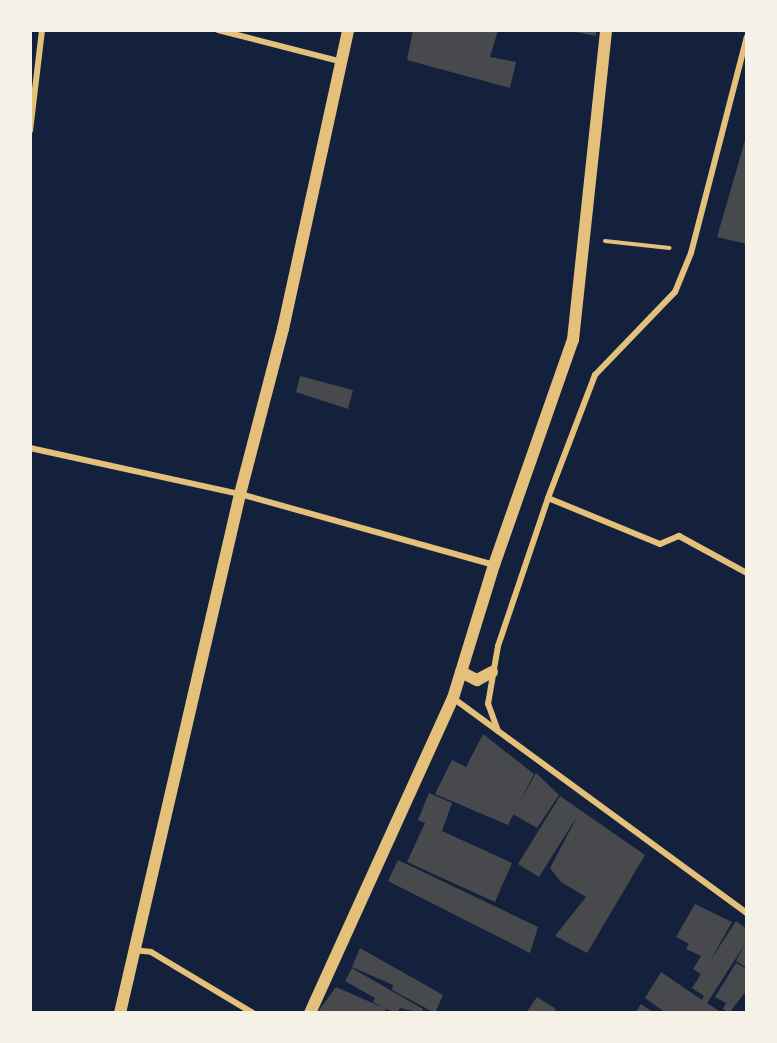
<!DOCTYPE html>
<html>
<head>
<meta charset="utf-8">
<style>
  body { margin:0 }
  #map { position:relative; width:777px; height:1043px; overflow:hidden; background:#14213d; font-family:Cabin,sans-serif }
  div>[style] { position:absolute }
  .building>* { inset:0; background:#48494c }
  .path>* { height:4px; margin:-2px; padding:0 2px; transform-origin:2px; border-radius:2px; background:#e5c07b }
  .minor>* { height:6px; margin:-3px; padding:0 3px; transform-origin:3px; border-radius:3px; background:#e5c07b }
  .secondary>* { height:12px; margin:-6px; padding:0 6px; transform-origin:6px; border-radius:6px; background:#e5c07b }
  span { translate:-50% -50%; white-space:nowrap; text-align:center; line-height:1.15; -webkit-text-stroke:4.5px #f6f1e7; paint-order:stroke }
  .frame { position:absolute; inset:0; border:32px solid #f6f1e7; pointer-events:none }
</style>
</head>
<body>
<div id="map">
  <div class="building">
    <div style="clip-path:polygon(413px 30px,498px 30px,490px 57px,516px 62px,510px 88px,407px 60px)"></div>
    <div style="clip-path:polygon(570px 30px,596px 30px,596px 36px,570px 31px)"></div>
    <div style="clip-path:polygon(746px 137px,747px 137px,747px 244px,717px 237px)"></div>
    <div style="clip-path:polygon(300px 376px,353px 390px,348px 409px,296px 392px)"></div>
    <div style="clip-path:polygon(483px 734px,534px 774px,508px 825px,435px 794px,452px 760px,466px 767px)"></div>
    <div style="clip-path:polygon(536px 773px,559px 795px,537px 828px,513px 814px)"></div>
    <div style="clip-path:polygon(429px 793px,452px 803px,442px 831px,512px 863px,495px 902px,407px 862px,425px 823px,418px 820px)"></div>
    <div style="clip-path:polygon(560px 796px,645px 855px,587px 953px,555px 936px,586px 897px,561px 882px,550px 868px,578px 815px,539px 877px,518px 864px)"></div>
    <div style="clip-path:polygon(398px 860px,538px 927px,530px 953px,388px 881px)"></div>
    <div style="clip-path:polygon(695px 904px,732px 922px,710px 961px,736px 921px,747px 929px,747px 968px,736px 961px,745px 944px,707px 1003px,722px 1013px,666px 1013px,645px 998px,661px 972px,702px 1000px,704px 996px,692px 988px,701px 974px,693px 969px,701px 956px,686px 949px,689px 944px,676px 937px)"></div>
    <div style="clip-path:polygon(360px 948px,443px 995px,435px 1013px,392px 990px,393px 985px,352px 967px)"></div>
    <div style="clip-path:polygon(736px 963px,747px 969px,747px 990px,729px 1013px,723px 1009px,726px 1003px,715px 997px)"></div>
    <div style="clip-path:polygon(352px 968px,423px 1009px,421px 1013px,400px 1008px,397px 1013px,386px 1009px,383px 1013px,317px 1013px,336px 987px,384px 1008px,373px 1002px,375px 998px,345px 981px)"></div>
    <div style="clip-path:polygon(537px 997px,556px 1009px,553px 1013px,526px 1013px)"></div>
    <div style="clip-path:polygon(641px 1004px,654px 1013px,635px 1013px)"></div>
  </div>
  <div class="path">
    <div style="left:605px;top:241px;width:65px;rotate:6.1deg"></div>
  </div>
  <div class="minor">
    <div style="left:218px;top:30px;width:125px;rotate:14.4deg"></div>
    <div style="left:30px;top:131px;width:102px;rotate:-83.2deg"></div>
    <div style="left:30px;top:448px;width:215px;rotate:12.4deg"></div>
    <div style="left:240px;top:494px;width:264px;rotate:15.6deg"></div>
    <div style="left:548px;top:498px;width:121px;rotate:22.3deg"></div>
    <div style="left:660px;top:544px;width:21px;rotate:-23deg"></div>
    <div style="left:679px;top:536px;width:77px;rotate:28.6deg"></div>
    <div style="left:453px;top:698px;width:364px;rotate:36.2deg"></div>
    <div style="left:498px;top:731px;width:29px;rotate:-110deg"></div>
    <div style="left:488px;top:704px;width:59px;rotate:-80.2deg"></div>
    <div style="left:498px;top:646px;width:156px;rotate:-71.3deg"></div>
    <div style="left:548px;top:498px;width:132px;rotate:-69.1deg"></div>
    <div style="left:595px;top:375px;width:115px;rotate:-46.1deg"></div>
    <div style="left:675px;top:292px;width:42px;rotate:-67.7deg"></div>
    <div style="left:691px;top:253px;width:223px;rotate:-75.5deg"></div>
    <div style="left:133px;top:950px;width:18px;rotate:6deg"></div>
    <div style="left:151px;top:952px;width:119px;rotate:30.9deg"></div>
  </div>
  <div class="secondary">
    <div style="left:461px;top:672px;width:18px;rotate:27deg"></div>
    <div style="left:477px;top:680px;width:17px;rotate:-28deg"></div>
    <div style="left:120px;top:1013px;width:533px;rotate:-76.98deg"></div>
    <div style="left:240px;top:494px;width:171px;rotate:-75.4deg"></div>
    <div style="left:283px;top:329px;width:306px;rotate:-77.7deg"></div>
    <div style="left:310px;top:1013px;width:346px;rotate:-65.6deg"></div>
    <div style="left:453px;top:698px;width:139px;rotate:-72.9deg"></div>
    <div style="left:494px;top:565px;width:238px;rotate:-70.7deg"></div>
    <div style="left:573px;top:340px;width:312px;rotate:-83.9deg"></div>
  </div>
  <div class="frame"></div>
</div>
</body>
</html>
